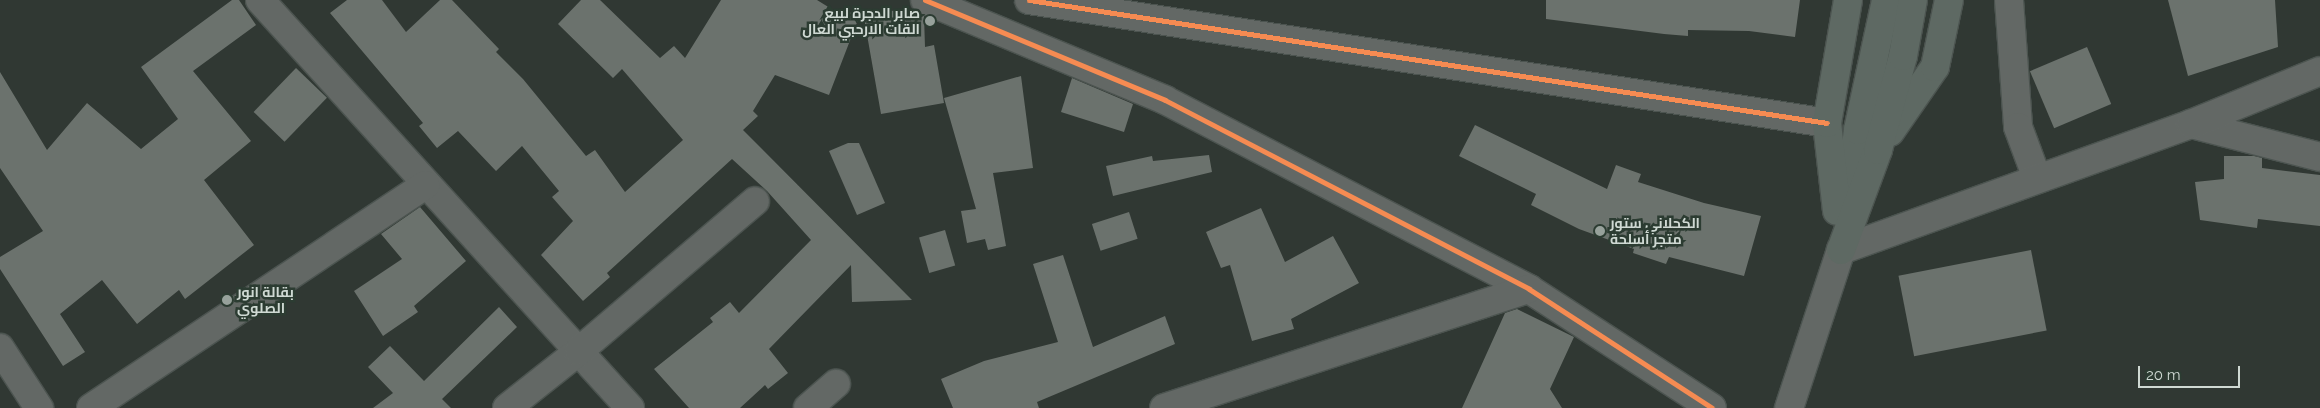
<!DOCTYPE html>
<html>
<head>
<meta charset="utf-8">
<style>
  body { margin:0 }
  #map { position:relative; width:2320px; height:408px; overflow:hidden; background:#303833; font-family:Raleway,Cairo,sans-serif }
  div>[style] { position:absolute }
  .building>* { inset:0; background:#6b726d; transform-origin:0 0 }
  .roads { filter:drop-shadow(1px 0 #4c5450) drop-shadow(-1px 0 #4c5450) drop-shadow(0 1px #4c5450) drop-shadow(0 -1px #4c5450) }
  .street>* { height:28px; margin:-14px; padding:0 14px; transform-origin:14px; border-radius:14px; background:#636865 }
  .secondary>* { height:28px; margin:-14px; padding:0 14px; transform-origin:14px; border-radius:14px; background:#5e6963 }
  .cycleway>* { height:5px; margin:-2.5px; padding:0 2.5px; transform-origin:2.5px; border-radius:2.5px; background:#f68b52 }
  .dots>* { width:14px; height:14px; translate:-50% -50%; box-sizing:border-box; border:2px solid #2c3c32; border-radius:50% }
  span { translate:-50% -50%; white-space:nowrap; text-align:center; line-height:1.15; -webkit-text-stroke:5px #2c3c32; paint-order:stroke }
  .poi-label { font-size:14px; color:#cfd9d3; font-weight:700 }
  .right { translate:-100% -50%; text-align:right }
  .left { translate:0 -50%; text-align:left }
  .scale { position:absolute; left:2138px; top:366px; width:102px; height:22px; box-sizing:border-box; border:2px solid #cfd9d3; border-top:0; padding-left:6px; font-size:15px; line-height:18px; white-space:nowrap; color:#cfd9d3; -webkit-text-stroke:4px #2c3c32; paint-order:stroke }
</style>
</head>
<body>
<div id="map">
  <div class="building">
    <div style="clip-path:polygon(232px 0,239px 0,256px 25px,193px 71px,251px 141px,204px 180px,254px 245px,185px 299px,179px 290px,137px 324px,102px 280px,60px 314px,85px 352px,63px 366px,0 269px,0 257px,43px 231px,0 168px,0 72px,47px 150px,87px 103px,141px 149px,178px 119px,141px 67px)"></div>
    <div style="clip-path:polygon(347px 0,382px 0,406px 32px,440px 0,452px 0,499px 49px,496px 52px,523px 79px,586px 156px,595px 150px,625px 192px,683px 140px,622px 69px,613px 78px,558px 24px,581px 0,600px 0,660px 58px,674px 46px,685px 58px,721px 0,817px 0,838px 13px,861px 12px,829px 95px,775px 75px,753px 111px,758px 116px,743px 130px,912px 300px,852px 302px,851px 265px,769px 349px,788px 373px,768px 389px,765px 385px,740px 408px,689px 408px,654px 369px,713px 322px,710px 318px,730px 302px,739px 313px,811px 240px,767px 191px,732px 159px,607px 273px,610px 277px,583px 301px,541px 255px,573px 221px,552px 197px,559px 191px,522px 146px,496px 171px,458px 131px,437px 148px,419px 126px,423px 123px,330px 13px)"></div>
    <div style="clip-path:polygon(1546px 0,1800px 0,1795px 37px,1749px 31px,1688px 30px,1688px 36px,1664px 34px,1546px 19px)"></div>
    <div style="clip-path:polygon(2168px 0,2275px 0,2278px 47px,2188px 76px)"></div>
    <div style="clip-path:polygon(913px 10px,924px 16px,925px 47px,934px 45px,944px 103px,881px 114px,863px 12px)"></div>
    <div style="left:2087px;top:47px;width:62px;height:62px;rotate:67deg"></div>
    <div style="left:296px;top:68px;width:43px;height:61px;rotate:44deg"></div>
    <div style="clip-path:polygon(1021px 76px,1033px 168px,993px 173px,1006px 246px,988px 250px,985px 239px,967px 243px,961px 211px,976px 209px,944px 98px)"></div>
    <div style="clip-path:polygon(1072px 78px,1133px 104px,1124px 132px,1061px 112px)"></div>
    <div style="clip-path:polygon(1475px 125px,1607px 189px,1616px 165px,1641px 174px,1638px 182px,1704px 203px,1761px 216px,1744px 276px,1669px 257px,1666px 264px,1633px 253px,1634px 249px,1579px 229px,1531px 205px,1536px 194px,1459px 156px)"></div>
    <div style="clip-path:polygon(848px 143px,859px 143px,885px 203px,857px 215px,829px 151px)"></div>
    <div style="clip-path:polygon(1209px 155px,1212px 172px,1113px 196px,1106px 166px,1152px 156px,1153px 161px)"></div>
    <div style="clip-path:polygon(2224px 156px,2254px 156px,2262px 158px,2262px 168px,2320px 175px,2320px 226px,2258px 219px,2257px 228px,2200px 220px,2195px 182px,2224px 179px)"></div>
    <div style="clip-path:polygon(420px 207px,466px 261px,414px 306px,418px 312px,383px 336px,354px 291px,402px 259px,381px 234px)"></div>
    <div style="clip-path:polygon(1261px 208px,1285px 262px,1333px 236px,1359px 283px,1291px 319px,1294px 329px,1252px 341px,1230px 265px,1221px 268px,1206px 232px)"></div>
    <div style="left:1129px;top:212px;width:28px;height:39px;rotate:72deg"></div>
    <div style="left:945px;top:230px;width:37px;height:27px;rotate:74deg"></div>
    <div style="left:2031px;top:250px;width:82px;height:135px;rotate:79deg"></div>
    <div style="clip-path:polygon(1063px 255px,1093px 347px,1165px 316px,1175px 344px,1037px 402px,1039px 408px,953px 408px,941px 379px,984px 361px,1058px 342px,1033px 264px)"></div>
    <div style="clip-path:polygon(499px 307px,517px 327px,442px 399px,451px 408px,373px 408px,393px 393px,368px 367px,390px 346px,424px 381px)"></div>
    <div style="clip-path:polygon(1517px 309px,1574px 337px,1550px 389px,1562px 408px,1462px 408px,1505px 313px)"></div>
  </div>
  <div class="roads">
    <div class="street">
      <div style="left:260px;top:0;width:551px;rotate:47.8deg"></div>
      <div style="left:925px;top:0;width:260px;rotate:22.6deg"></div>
      <div style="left:1165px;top:100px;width:410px;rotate:27.4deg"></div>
      <div style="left:1529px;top:289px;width:218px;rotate:33deg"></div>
      <div style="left:1029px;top:0;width:807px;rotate:8.76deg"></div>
      <div style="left:2009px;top:0;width:127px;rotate:85.9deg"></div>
      <div style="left:2018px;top:127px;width:54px;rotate:69.6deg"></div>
      <div style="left:2191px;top:124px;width:133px;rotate:14.3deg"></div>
      <div style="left:0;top:348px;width:72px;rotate:57deg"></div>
      <div style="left:91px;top:408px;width:402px;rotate:-33.7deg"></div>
      <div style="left:507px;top:408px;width:92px;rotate:-38.4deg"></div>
      <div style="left:579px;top:351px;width:231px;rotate:-40.4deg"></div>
      <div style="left:808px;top:408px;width:37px;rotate:-41deg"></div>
      <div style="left:1164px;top:408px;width:384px;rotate:-18.1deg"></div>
      <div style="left:1789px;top:408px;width:166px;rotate:-71.8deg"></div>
      <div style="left:1841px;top:250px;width:372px;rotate:-19.8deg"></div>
      <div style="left:2191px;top:124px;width:139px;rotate:-22.3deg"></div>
    </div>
    <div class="secondary">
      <div style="left:1890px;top:132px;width:79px;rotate:-55.3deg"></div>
      <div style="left:1935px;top:67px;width:68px;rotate:-78.2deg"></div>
      <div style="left:1849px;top:197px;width:68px;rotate:-82.3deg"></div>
      <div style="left:1858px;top:130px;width:133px;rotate:-77.8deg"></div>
      <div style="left:1837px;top:211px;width:89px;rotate:-96.5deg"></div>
      <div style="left:1827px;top:123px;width:125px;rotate:-80.3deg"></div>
      <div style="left:1841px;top:250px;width:107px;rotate:-69.7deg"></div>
      <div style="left:1878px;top:150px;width:97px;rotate:-75.1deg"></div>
      <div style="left:1903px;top:56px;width:57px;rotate:-79.9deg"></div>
    </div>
  </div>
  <div class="cycleway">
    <div style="left:925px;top:0;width:260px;rotate:22.6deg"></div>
    <div style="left:1165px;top:100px;width:410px;rotate:27.4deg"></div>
    <div style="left:1529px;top:289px;width:218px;rotate:33deg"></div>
    <div style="left:1029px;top:0;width:807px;rotate:8.76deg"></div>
  </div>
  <div class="dots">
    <div style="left:930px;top:21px;background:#97a19b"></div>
    <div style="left:1600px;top:231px;background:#97a19b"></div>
    <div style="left:227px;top:300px;background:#97a19b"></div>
  </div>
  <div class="poi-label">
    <span class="right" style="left:920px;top:21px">صابر الدجرة لبيع<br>القات الارحبي العال</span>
    <span class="left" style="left:1610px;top:231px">الكحلاني ستور<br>متجر أسلحة</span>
    <span class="left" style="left:237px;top:300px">بقالة انور<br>الصلوي</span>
  </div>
  <div class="scale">20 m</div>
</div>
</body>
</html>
